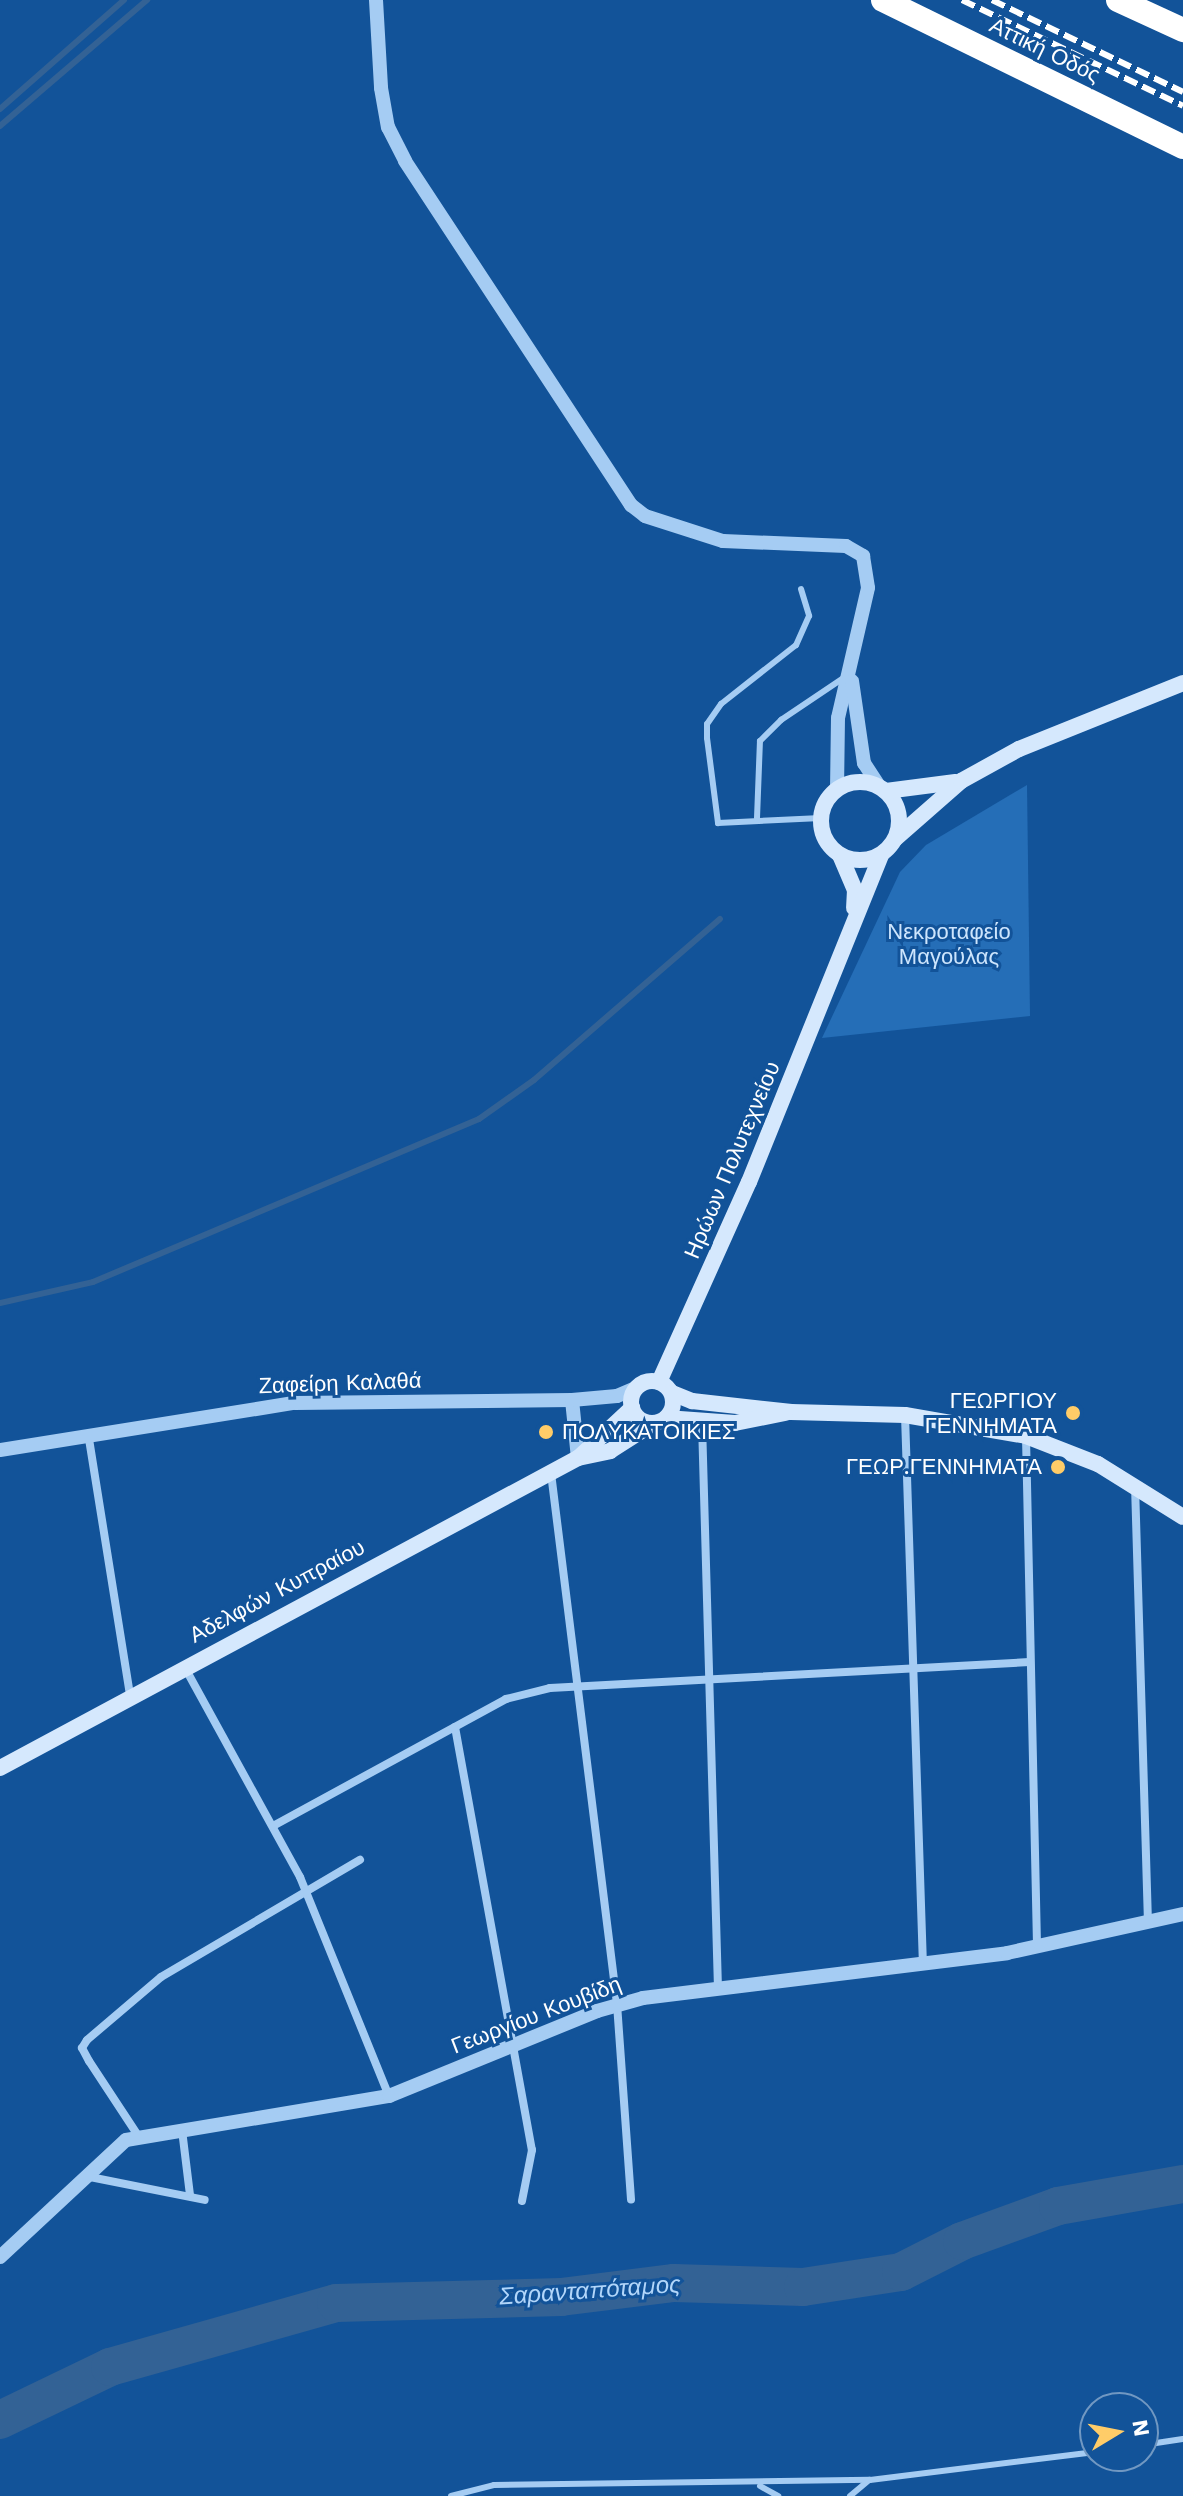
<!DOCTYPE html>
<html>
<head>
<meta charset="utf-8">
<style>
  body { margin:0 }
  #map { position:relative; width:1183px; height:2496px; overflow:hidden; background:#125399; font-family:"Work Sans",sans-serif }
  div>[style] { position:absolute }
  .green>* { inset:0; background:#256eb7 }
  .stream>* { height:6px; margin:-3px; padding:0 3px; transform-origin:3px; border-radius:3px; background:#336295 }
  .river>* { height:38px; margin:-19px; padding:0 19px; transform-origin:19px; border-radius:19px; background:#336295 }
  .service>* { height:6px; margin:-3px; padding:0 3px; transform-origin:3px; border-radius:3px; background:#a5ccf3 }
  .minor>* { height:8px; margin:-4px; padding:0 4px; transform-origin:4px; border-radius:4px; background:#a5ccf3 }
  .tertiary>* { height:14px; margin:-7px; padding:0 7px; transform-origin:7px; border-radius:7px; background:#a5ccf3 }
  .secondary>* { height:16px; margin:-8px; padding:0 8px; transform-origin:8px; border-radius:8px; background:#d5e8fd }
  .secondary>.ring { margin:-8px; padding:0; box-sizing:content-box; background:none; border:16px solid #d5e8fd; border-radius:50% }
  .motorway>* { height:24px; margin:-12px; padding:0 12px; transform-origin:12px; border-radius:12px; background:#fff }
  .rail>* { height:6px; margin-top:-3px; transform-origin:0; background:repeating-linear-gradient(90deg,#fff 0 14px,transparent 0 20px) }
  .dots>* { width:22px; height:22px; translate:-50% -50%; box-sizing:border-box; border:4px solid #125399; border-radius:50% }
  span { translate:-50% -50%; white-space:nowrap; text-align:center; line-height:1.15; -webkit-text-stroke:6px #125399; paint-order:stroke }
  .street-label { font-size:22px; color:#fff }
  .park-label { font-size:22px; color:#cde5fd }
  .poi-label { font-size:22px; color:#fff }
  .right { translate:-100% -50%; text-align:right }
  .left { translate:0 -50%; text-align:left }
  .water-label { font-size:24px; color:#b2d6fa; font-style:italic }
  .north { position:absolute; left:1079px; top:2392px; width:80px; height:80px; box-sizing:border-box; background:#125399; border:2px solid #7198c2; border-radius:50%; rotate:80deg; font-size:22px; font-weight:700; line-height:32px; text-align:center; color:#fff }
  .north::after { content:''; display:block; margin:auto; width:28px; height:36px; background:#ffcc68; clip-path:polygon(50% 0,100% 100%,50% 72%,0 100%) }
</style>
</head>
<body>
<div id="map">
  <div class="green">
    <div style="clip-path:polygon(1027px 785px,1030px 1016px,822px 1038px,900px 872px,926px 845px)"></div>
  </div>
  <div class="stream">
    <div style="left:0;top:109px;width:165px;rotate:-41.3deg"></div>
    <div style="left:0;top:126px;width:194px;rotate:-40.6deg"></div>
    <div style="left:0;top:1303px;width:95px;rotate:-12.7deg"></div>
    <div style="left:93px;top:1282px;width:419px;rotate:-22.9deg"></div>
    <div style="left:479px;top:1119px;width:67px;rotate:-35.3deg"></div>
    <div style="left:534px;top:1080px;width:246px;rotate:-40.9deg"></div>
  </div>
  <div class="river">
    <div style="left:0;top:2420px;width:122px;rotate:-25.7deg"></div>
    <div style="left:110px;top:2367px;width:235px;rotate:-15.8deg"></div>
    <div style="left:336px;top:2303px;width:225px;rotate:-1.5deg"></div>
    <div style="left:561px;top:2297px;width:114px;rotate:-7.1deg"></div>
    <div style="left:674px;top:2283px;width:129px;rotate:1.8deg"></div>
    <div style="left:803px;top:2287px;width:99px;rotate:-8.7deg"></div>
    <div style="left:901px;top:2272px;width:68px;rotate:-26.9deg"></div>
    <div style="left:962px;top:2241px;width:102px;rotate:-20deg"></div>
    <div style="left:1058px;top:2206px;width:127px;rotate:-10deg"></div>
  </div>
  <div class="service">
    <div style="left:801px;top:589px;width:28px;rotate:73deg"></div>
    <div style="left:809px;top:616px;width:32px;rotate:114deg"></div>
    <div style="left:796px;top:645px;width:95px;rotate:141.8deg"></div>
    <div style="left:721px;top:704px;width:24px;rotate:125deg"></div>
    <div style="left:707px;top:724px;width:14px;rotate:90deg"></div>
    <div style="left:707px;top:738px;width:86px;rotate:82.6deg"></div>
    <div style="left:718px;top:823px;width:103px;rotate:-2.8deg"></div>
    <div style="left:757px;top:818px;width:77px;rotate:-87.8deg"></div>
    <div style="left:760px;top:741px;width:30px;rotate:-45deg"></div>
    <div style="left:781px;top:720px;width:77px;rotate:-33.9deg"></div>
    <div style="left:1143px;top:2445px;width:40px;rotate:-8.5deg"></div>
    <div style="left:760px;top:2486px;width:21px;rotate:29deg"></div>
    <div style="left:451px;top:2496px;width:44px;rotate:-14.3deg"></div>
    <div style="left:494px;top:2485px;width:376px;rotate:-0.8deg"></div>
    <div style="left:870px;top:2480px;width:227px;rotate:-7.1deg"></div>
    <div style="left:850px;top:2496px;width:25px;rotate:-40deg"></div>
  </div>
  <div class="minor">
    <div style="left:905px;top:1415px;width:550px;rotate:88.13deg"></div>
    <div style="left:702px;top:1423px;width:565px;rotate:88.38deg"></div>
    <div style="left:1026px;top:1437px;width:510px;rotate:88.76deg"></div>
    <div style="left:89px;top:1439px;width:260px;rotate:80.9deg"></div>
    <div style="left:551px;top:1473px;width:535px;rotate:82.91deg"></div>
    <div style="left:617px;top:2004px;width:196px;rotate:85.9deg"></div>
    <div style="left:1135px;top:1485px;width:437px;rotate:88.3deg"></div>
    <div style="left:184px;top:1666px;width:241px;rotate:61.2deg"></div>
    <div style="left:300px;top:1877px;width:236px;rotate:67.9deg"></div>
    <div style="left:455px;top:1727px;width:430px;rotate:79.7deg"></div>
    <div style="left:532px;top:2150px;width:52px;rotate:101.1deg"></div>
    <div style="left:273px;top:1826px;width:265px;rotate:-28.6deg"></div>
    <div style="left:506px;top:1699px;width:45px;rotate:-14deg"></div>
    <div style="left:550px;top:1688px;width:480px;rotate:-3.1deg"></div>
    <div style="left:182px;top:2130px;width:65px;rotate:83deg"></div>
    <div style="left:139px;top:2137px;width:91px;rotate:-123.3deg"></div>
    <div style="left:89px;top:2061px;width:15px;rotate:-118deg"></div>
    <div style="left:82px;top:2048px;width:9px;rotate:-58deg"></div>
    <div style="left:87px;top:2040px;width:97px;rotate:-40.4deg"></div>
    <div style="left:161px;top:1977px;width:231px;rotate:-30.5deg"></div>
    <div style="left:85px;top:2176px;width:122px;rotate:11.3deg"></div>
  </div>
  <div class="tertiary">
    <div style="left:376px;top:0;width:88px;rotate:86.7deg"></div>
    <div style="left:381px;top:88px;width:40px;rotate:80deg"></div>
    <div style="left:388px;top:127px;width:38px;rotate:63deg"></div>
    <div style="left:405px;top:161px;width:412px;rotate:56.7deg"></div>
    <div style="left:631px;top:505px;width:18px;rotate:38deg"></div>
    <div style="left:645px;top:516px;width:82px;rotate:17.8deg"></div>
    <div style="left:723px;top:541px;width:123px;rotate:2.3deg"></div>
    <div style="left:846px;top:546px;width:20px;rotate:30deg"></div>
    <div style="left:863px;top:556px;width:32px;rotate:81deg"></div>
    <div style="left:868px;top:588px;width:133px;rotate:103deg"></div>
    <div style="left:838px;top:718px;width:71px;rotate:90.8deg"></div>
    <div style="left:852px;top:681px;width:83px;rotate:81.7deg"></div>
    <div style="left:864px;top:763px;width:27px;rotate:57deg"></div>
    <div style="left:572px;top:1400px;width:58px;rotate:84.1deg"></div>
    <div style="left:0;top:1450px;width:299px;rotate:-9.1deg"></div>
    <div style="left:295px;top:1403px;width:277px;rotate:-0.6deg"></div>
    <div style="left:572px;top:1400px;width:45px;rotate:-5.1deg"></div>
    <div style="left:617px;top:1396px;width:21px;rotate:-23deg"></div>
    <div style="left:0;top:2257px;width:172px;rotate:-42.9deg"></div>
    <div style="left:126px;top:2140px;width:267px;rotate:-9.5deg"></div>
    <div style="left:389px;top:2096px;width:225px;rotate:-22.2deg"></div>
    <div style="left:597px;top:2011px;width:48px;rotate:-15.8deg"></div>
    <div style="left:643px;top:1998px;width:367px;rotate:-7deg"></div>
    <div style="left:1007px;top:1953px;width:180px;rotate:-12.5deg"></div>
  </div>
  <div class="secondary">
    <div class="ring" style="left:821px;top:782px;width:62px;height:62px"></div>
    <div style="left:886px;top:791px;width:70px;rotate:-7.4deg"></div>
    <div style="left:895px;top:839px;width:88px;rotate:-41.3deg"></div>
    <div style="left:961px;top:781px;width:66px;rotate:-28.9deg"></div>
    <div style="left:1019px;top:749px;width:177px;rotate:-21.9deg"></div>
    <div style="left:840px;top:855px;width:38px;rotate:67deg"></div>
    <div style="left:855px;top:890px;width:18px;rotate:93deg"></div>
    <div class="ring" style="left:631px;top:1381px;width:26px;height:26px"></div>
    <div style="left:659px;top:1382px;width:219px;rotate:-65.8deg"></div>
    <div style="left:749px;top:1182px;width:353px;rotate:-68deg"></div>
    <div style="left:672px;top:1393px;width:22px;rotate:22deg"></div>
    <div style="left:692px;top:1401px;width:100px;rotate:6.3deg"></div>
    <div style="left:791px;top:1412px;width:114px;rotate:1.5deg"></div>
    <div style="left:905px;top:1415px;width:123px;rotate:9.8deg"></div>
    <div style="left:1026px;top:1436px;width:77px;rotate:21.3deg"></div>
    <div style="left:1098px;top:1464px;width:100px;rotate:31.9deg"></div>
    <div style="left:666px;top:1418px;width:69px;rotate:4.1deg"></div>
    <div style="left:735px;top:1423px;width:51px;rotate:-11.3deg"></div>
    <div style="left:578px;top:1458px;width:33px;rotate:-12deg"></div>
    <div style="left:610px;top:1451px;width:52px;rotate:-32.5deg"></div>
    <div style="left:0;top:1768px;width:656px;rotate:-28.21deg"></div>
    <div style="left:578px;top:1458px;width:74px;rotate:-42.8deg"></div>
  </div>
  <div class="motorway">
    <div style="left:883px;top:0;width:334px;rotate:26.1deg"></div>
    <div style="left:1118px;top:0;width:72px;rotate:24.8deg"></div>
  </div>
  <div class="rail">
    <div style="left:962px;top:0;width:245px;rotate:25.6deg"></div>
    <div style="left:992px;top:0;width:212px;rotate:25.7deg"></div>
  </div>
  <div class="dots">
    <div style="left:1073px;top:1413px;background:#ffcc68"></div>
    <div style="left:546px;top:1432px;background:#ffcc68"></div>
    <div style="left:1058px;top:1467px;background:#ffcc68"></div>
  </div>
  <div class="street-label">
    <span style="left:1045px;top:50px;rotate:26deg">Αττική Οδός</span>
    <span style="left:732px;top:1160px;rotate:-67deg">Ηρώων Πολυτεχνείου</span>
    <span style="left:340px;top:1383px;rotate:-2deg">Ζαφείρη Καλαθά</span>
    <span style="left:277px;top:1591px;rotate:-28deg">Αδελφών Κυπραίου</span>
    <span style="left:536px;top:2015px;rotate:-21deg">Γεωργίου Κουβίδη</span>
  </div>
  <div class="park-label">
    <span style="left:949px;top:944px">Νεκροταφείο<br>Μαγούλας</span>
  </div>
  <div class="poi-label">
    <span class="right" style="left:1057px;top:1413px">ΓΕΩΡΓΙΟΥ<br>ΓΕΝΝΗΜΑΤΑ</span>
    <span class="left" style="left:562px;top:1432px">ΠΟΛΥΚΑΤΟΙΚΙΕΣ</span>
    <span class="right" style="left:1042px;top:1467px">ΓΕΩΡ.ΓΕΝΝΗΜΑΤΑ</span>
  </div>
  <div class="water-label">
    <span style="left:590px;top:2291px;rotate:-4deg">Σαρανταπόταμος</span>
  </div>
  <div class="north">N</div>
</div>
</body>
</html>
